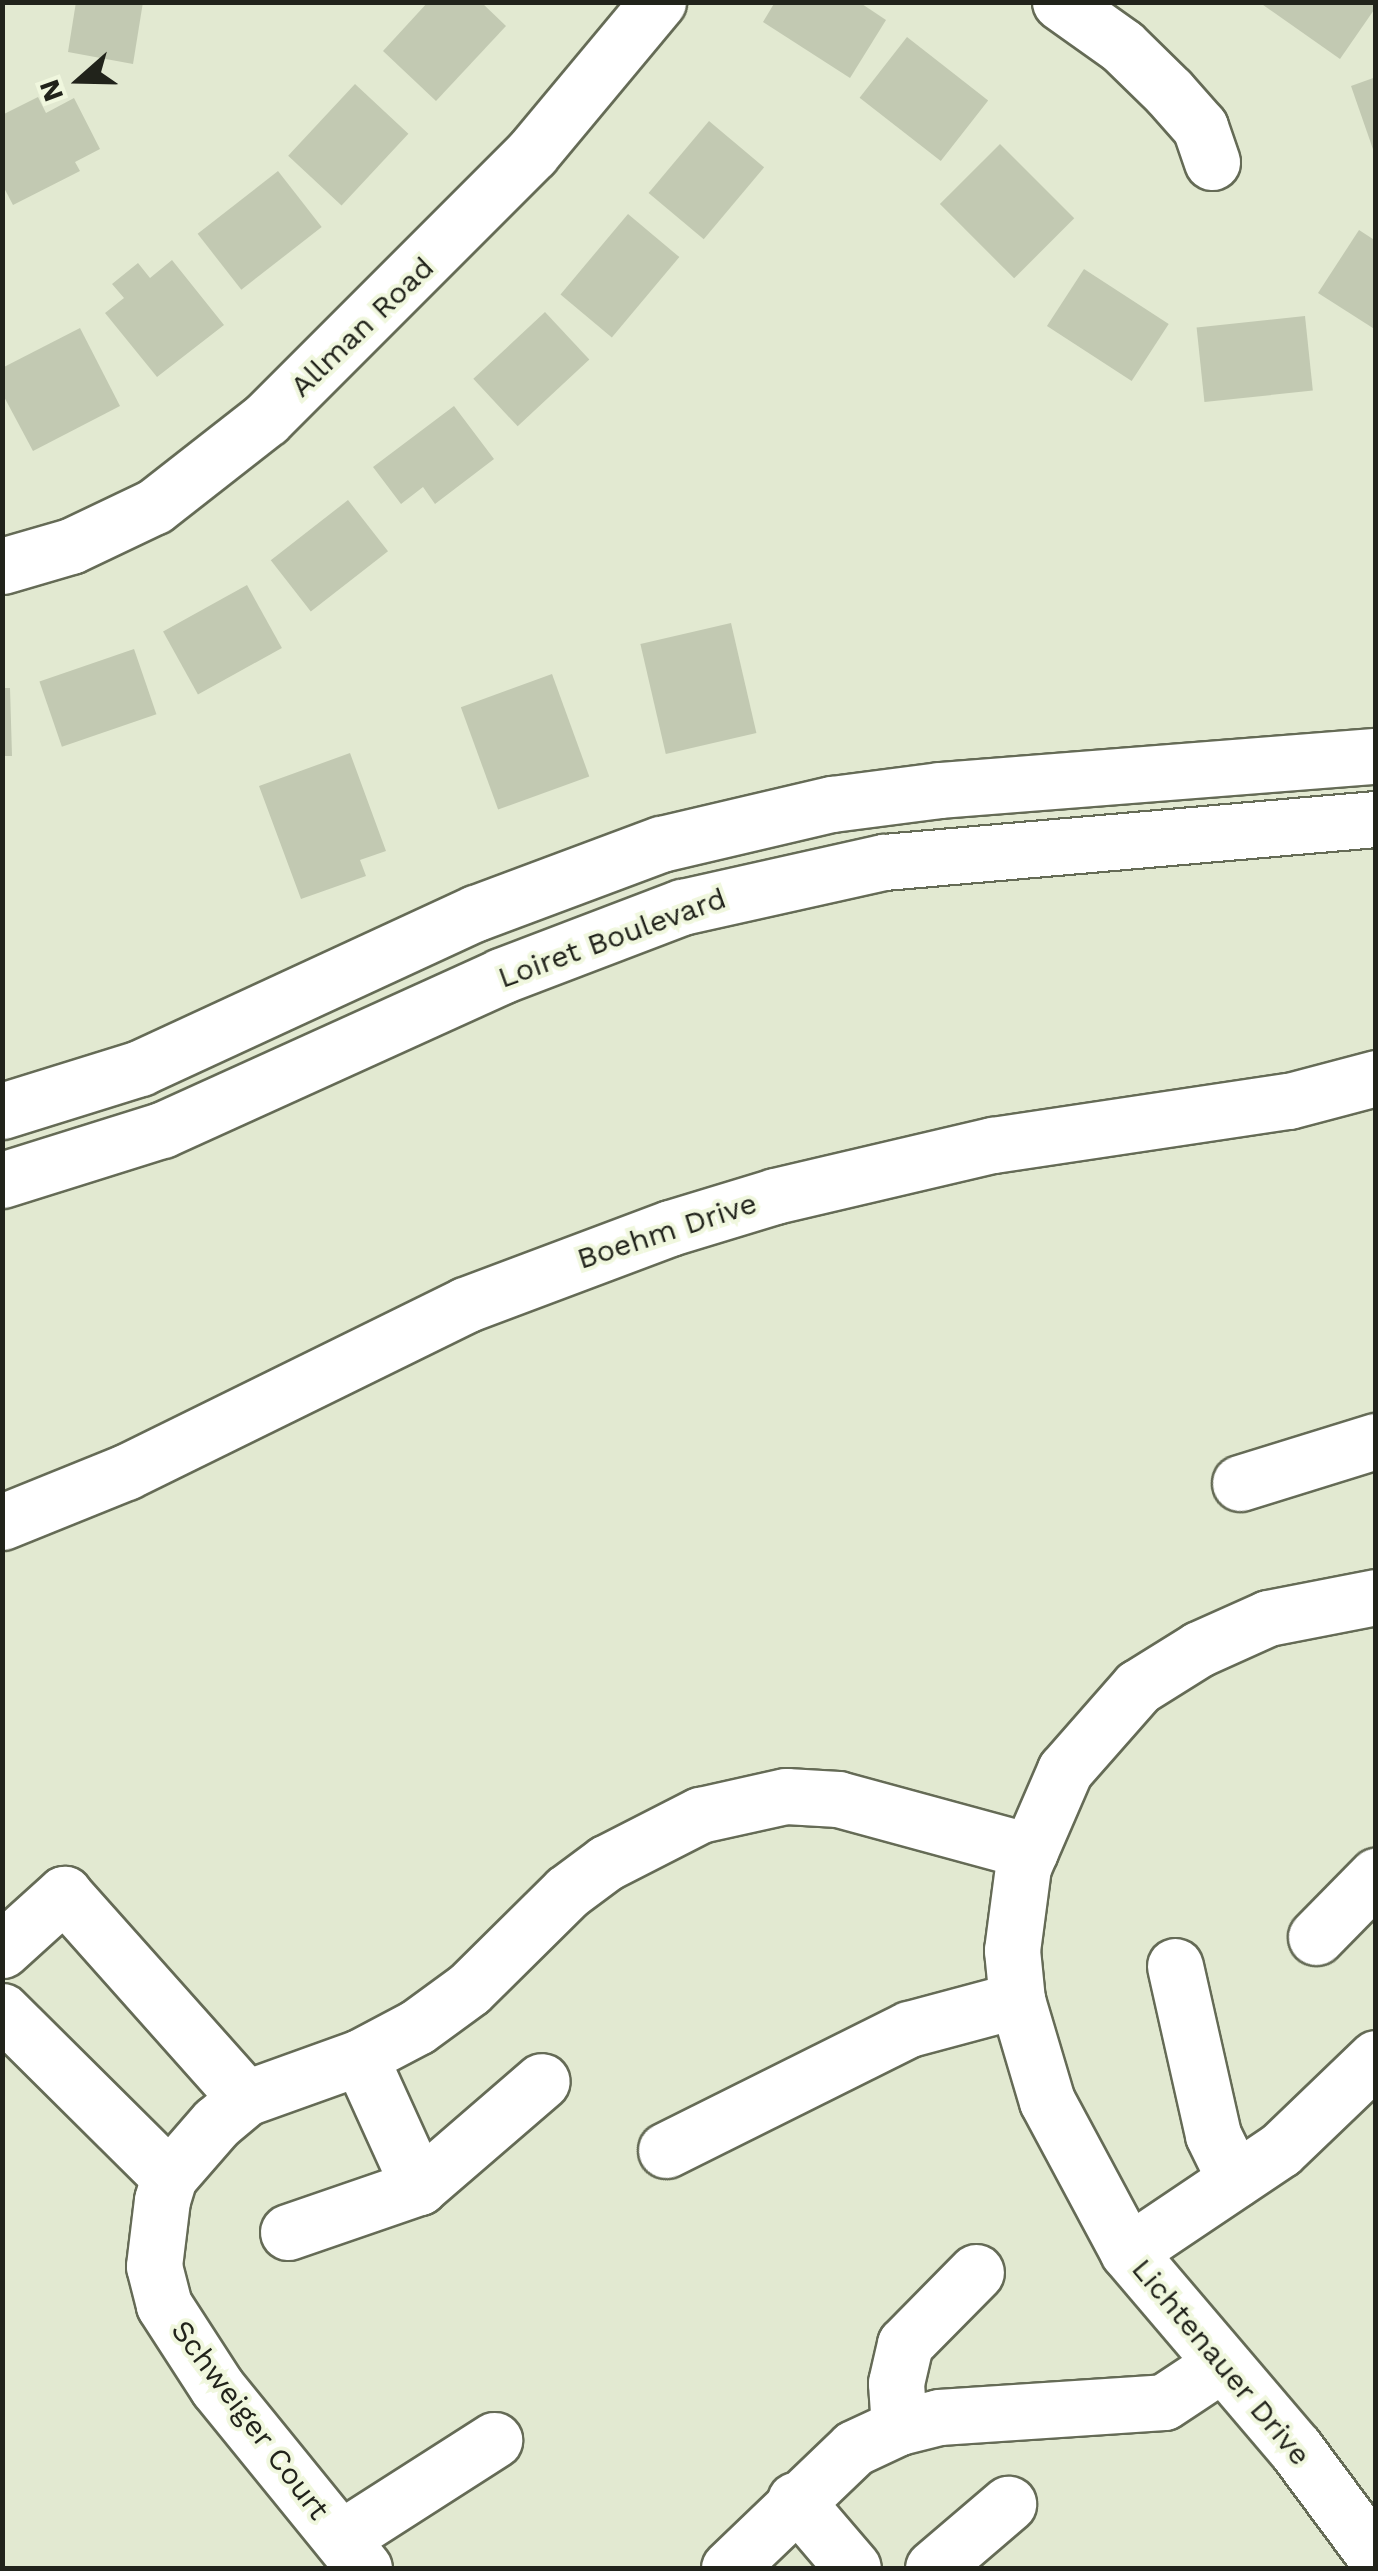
<!DOCTYPE html>
<html>
<head>
<meta charset="utf-8">
<style>
  body { margin:0 }
  #map { position:relative; width:1378px; height:2571px; overflow:hidden; background:#e2e9d1; font-family:"Work Sans",sans-serif }
  div>[style] { position:absolute }
  .building>* { inset:0; background:#c2c9b2; transform-origin:0 0 }
  .roads { filter:drop-shadow(2px 0 #656b56) drop-shadow(-2px 0 #656b56) drop-shadow(0 2px #656b56) drop-shadow(0 -2px #656b56) }
  .minor>* { height:55px; margin:-27.5px; padding:0 27.5px; transform-origin:27.5px; border-radius:27.5px; background:#fff }
  span { translate:-50% -50%; white-space:nowrap; text-align:center; line-height:1.15; -webkit-text-stroke:8px #f0f7de; paint-order:stroke }
  .street-label { font-size:30px; color:#21231b }
  .frame { position:absolute; inset:0; border:5px solid #21231b; pointer-events:none }
  .north { position:absolute; left:30px; top:30px; width:100px; height:100px; -webkit-text-stroke:8px #f0f7de; paint-order:stroke; rotate:250deg; font-size:28px; font-weight:700; line-height:40px; text-align:center; color:#21231b }
  .north::after { content:''; display:block; margin:auto; width:35px; height:45px; background:#21231b; clip-path:polygon(50% 0,100% 100%,50% 72%,0 100%) }
</style>
</head>
<body>
<div id="map">
  <div class="building">
    <div style="clip-path:polygon(76px 2px,143px 2px,133px 64px,68px 52px)"></div>
    <div style="clip-path:polygon(428px 2px,481px 2px,506px 26px,436px 101px,383px 51px)"></div>
    <div style="clip-path:polygon(775px 2px,859px 2px,886px 20px,850px 78px,763px 22px)"></div>
    <div style="clip-path:polygon(1259px 2px,1376px 2px,1376px 7px,1340px 59px)"></div>
    <div style="left:907px;top:37px;width:103px;height:77px;rotate:38deg"></div>
    <div style="clip-path:polygon(1376px 77px,1376px 155px,1375px 155px,1351px 86px)"></div>
    <div style="left:355px;top:84px;width:73px;height:98px;rotate:43deg"></div>
    <div style="clip-path:polygon(38px 97px,46px 113px,74px 98px,100px 149px,75px 162px,80px 171px,13px 205px,2px 184px,2px 115px)"></div>
    <div style="left:709px;top:121px;width:72px;height:94px;rotate:40deg"></div>
    <div style="left:1000px;top:144px;width:105px;height:85px;rotate:45deg"></div>
    <div style="left:278px;top:171px;width:71px;height:102px;rotate:52deg"></div>
    <div style="left:628px;top:214px;width:67px;height:105px;rotate:40deg"></div>
    <div style="clip-path:polygon(1359px 230px,1376px 241px,1376px 330px,1318px 293px)"></div>
    <div style="clip-path:polygon(172px 260px,224px 325px,157px 377px,105px 313px,124px 298px,112px 284px,138px 263px,150px 278px)"></div>
    <div style="left:1084px;top:269px;width:101px;height:68px;rotate:33deg"></div>
    <div style="left:545px;top:312px;width:65px;height:98px;rotate:47deg"></div>
    <div style="left:1305px;top:316px;width:75px;height:109px;rotate:84deg"></div>
    <div style="clip-path:polygon(80px 328px,120px 406px,33px 451px,2px 393px,2px 368px)"></div>
    <div style="clip-path:polygon(454px 406px,494px 459px,435px 504px,423px 487px,401px 504px,373px 467px)"></div>
    <div style="left:348px;top:500px;width:65px;height:98px;rotate:52deg"></div>
    <div style="left:247px;top:585px;width:72px;height:96px;rotate:61deg"></div>
    <div style="left:731px;top:623px;width:113px;height:93px;rotate:77deg"></div>
    <div style="left:134px;top:649px;width:69px;height:100px;rotate:71deg"></div>
    <div style="left:552px;top:674px;width:109px;height:97px;rotate:70deg"></div>
    <div style="clip-path:polygon(2px 688px,10px 688px,12px 756px,2px 756px)"></div>
    <div style="clip-path:polygon(350px 753px,386px 851px,360px 860px,366px 876px,301px 899px,259px 786px)"></div>
  </div>
  <div class="roads">
    <div class="minor">
      <div style="left:1060px;top:2px;width:76px;rotate:35.4deg"></div>
      <div style="left:1122px;top:46px;width:66px;rotate:44.4deg"></div>
      <div style="left:1169px;top:92px;width:47px;rotate:48.5deg"></div>
      <div style="left:1200px;top:127px;width:37px;rotate:71deg"></div>
      <div style="left:2px;top:566px;width:72px;rotate:-16.2deg"></div>
      <div style="left:71px;top:546px;width:93px;rotate:-25.5deg"></div>
      <div style="left:155px;top:506px;width:141px;rotate:-38.1deg"></div>
      <div style="left:266px;top:419px;width:376px;rotate:-45deg"></div>
      <div style="left:532px;top:153px;width:197px;rotate:-50.2deg"></div>
      <div style="left:2px;top:1111px;width:145px;rotate:-17.3deg"></div>
      <div style="left:140px;top:1068px;width:370px;rotate:-24.8deg"></div>
      <div style="left:476px;top:913px;width:197px;rotate:-20.5deg"></div>
      <div style="left:661px;top:844px;width:176px;rotate:-13.2deg"></div>
      <div style="left:832px;top:804px;width:109px;rotate:-7.4deg"></div>
      <div style="left:940px;top:790px;width:437px;rotate:-4.5deg"></div>
      <div style="left:2px;top:1180px;width:168px;rotate:-17.4deg"></div>
      <div style="left:162px;top:1130px;width:372px;rotate:-24.4deg"></div>
      <div style="left:501px;top:976px;width:194px;rotate:-20.9deg"></div>
      <div style="left:682px;top:907px;width:207px;rotate:-12.6deg"></div>
      <div style="left:884px;top:862px;width:494px;rotate:-5deg"></div>
      <div style="left:1240px;top:1483px;width:142px;rotate:-17.2deg"></div>
      <div style="left:2px;top:1522px;width:134px;rotate:-22deg"></div>
      <div style="left:126px;top:1472px;width:378px;rotate:-26.2deg"></div>
      <div style="left:465px;top:1305px;width:219px;rotate:-20.6deg"></div>
      <div style="left:670px;top:1228px;width:110px;rotate:-16.9deg"></div>
      <div style="left:775px;top:1196px;width:224px;rotate:-13.2deg"></div>
      <div style="left:993px;top:1145px;width:299px;rotate:-8.5deg"></div>
      <div style="left:1289px;top:1101px;width:90px;rotate:-14.8deg"></div>
      <div style="left:1376px;top:1597px;width:110px;rotate:169deg"></div>
      <div style="left:1268px;top:1618px;width:76px;rotate:155.8deg"></div>
      <div style="left:1199px;top:1649px;width:72px;rotate:148.1deg"></div>
      <div style="left:1138px;top:1687px;width:111px;rotate:131.3deg"></div>
      <div style="left:1065px;top:1770px;width:106px;rotate:113.4deg"></div>
      <div style="left:1023px;top:1867px;width:84px;rotate:97.5deg"></div>
      <div style="left:1012px;top:1950px;width:50px;rotate:84.3deg"></div>
      <div style="left:1017px;top:2000px;width:105px;rotate:73.5deg"></div>
      <div style="left:1047px;top:2101px;width:171px;rotate:61.8deg"></div>
      <div style="left:1128px;top:2252px;width:257px;rotate:49.6deg"></div>
      <div style="left:1295px;top:2448px;width:136px;rotate:53.4deg"></div>
      <div style="left:1316px;top:1937px;width:86px;rotate:-45.5deg"></div>
      <div style="left:2px;top:1950px;width:84px;rotate:-42.1deg"></div>
      <div style="left:64px;top:1894px;width:273px;rotate:48.3deg"></div>
      <div style="left:1175px;top:1966px;width:173px;rotate:77.3deg"></div>
      <div style="left:1213px;top:2135px;width:50px;rotate:63.9deg"></div>
      <div style="left:2px;top:2011px;width:235px;rotate:44.8deg"></div>
      <div style="left:360px;top:2057px;width:143px;rotate:65.6deg"></div>
      <div style="left:419px;top:2187px;width:162px;rotate:-40.8deg"></div>
      <div style="left:666px;top:2150px;width:271px;rotate:-26.5deg"></div>
      <div style="left:909px;top:2029px;width:112px;rotate:-15deg"></div>
      <div style="left:288px;top:2232px;width:139px;rotate:-19deg"></div>
      <div style="left:1128px;top:2252px;width:183px;rotate:-33.9deg"></div>
      <div style="left:1280px;top:2150px;width:133px;rotate:-43.8deg"></div>
      <div style="left:899px;top:2427px;width:44px;rotate:-93.9deg"></div>
      <div style="left:896px;top:2383px;width:40px;rotate:-77deg"></div>
      <div style="left:905px;top:2344px;width:101px;rotate:-45.4deg"></div>
      <div style="left:795px;top:2500px;width:89px;rotate:49.5deg"></div>
      <div style="left:341px;top:2538px;width:182px;rotate:-32.6deg"></div>
      <div style="left:364px;top:2568px;width:233px;rotate:-129.1deg"></div>
      <div style="left:217px;top:2387px;width:98px;rotate:-122.9deg"></div>
      <div style="left:164px;top:2305px;width:40px;rotate:-104.4deg"></div>
      <div style="left:154px;top:2266px;width:66px;rotate:-83.1deg"></div>
      <div style="left:162px;top:2200px;width:24px;rotate:-73deg"></div>
      <div style="left:169px;top:2177px;width:72px;rotate:-49deg"></div>
      <div style="left:216px;top:2123px;width:39px;rotate:-40deg"></div>
      <div style="left:246px;top:2098px;width:121px;rotate:-19.8deg"></div>
      <div style="left:360px;top:2057px;width:64px;rotate:-27.8deg"></div>
      <div style="left:417px;top:2027px;width:64px;rotate:-36.2deg"></div>
      <div style="left:469px;top:1989px;width:138px;rotate:-44.7deg"></div>
      <div style="left:567px;top:1892px;width:49px;rotate:-36.6deg"></div>
      <div style="left:606px;top:1863px;width:106px;rotate:-27.1deg"></div>
      <div style="left:700px;top:1815px;width:88px;rotate:-12.5deg"></div>
      <div style="left:786px;top:1796px;width:52px;rotate:3.3deg"></div>
      <div style="left:838px;top:1799px;width:199px;rotate:15.2deg"></div>
      <div style="left:729px;top:2568px;width:173px;rotate:-43.8deg"></div>
      <div style="left:854px;top:2448px;width:50px;rotate:-25deg"></div>
      <div style="left:899px;top:2427px;width:41px;rotate:-14deg"></div>
      <div style="left:939px;top:2417px;width:225px;rotate:-3.8deg"></div>
      <div style="left:1164px;top:2402px;width:67px;rotate:-33.5deg"></div>
      <div style="left:933px;top:2568px;width:99px;rotate:-40.5deg"></div>
    </div>
  </div>
  <div class="street-label">
    <span style="left:362px;top:327px;rotate:-44deg">Allman Road</span>
    <span style="left:612px;top:938px;rotate:-20deg">Loiret Boulevard</span>
    <span style="left:667px;top:1231px;rotate:-18deg">Boehm Drive</span>
    <span style="left:1221px;top:2362px;rotate:50deg">Lichtenauer Drive</span>
    <span style="left:250px;top:2420px;rotate:53deg">Schweiger Court</span>
  </div>
  <div class="frame"></div>
  <div class="north">N</div>
</div>
</body>
</html>
